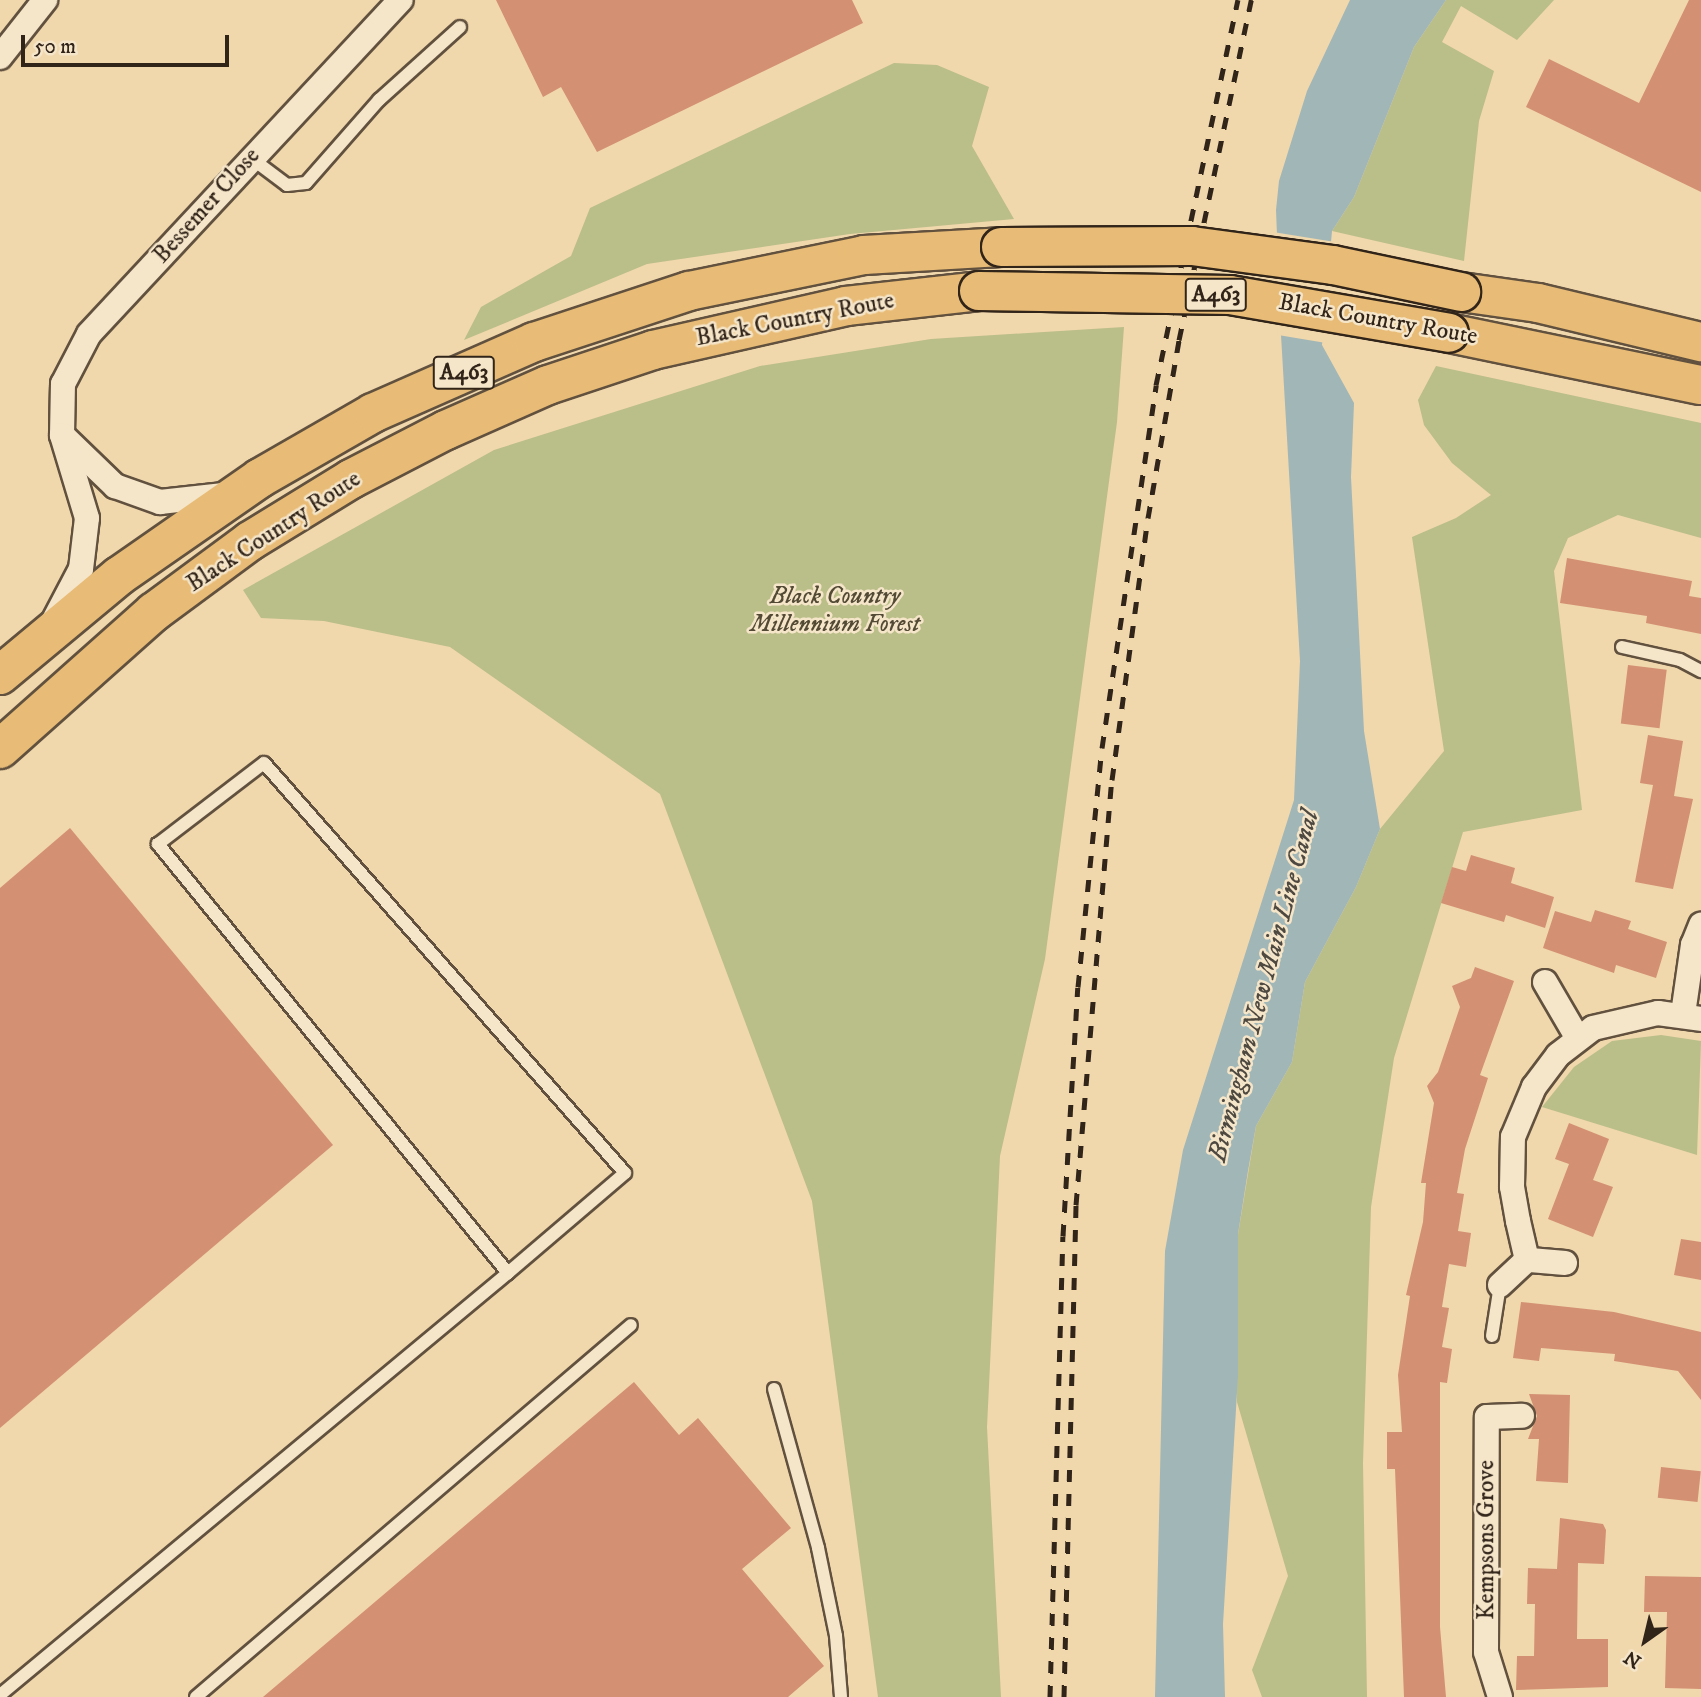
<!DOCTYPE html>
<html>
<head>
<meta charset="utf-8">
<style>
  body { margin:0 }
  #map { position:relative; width:1701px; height:1697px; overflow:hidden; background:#f0d7ac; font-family:"IM FELL DW Pica",serif }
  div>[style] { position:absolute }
  .green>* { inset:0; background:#babe89 }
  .water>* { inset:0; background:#a1b6b6 }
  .pier>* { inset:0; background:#f0d7ac }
  .building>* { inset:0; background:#d39073; transform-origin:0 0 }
  .roads { filter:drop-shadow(2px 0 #61513e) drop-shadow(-2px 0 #61513e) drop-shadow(0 2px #61513e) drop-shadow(0 -2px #61513e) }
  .lane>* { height:12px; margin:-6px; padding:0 6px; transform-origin:6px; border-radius:6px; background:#f5e5c9 }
  .street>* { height:24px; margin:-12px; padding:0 12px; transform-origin:12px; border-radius:12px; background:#f5e5c9 }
  .highway>* { height:38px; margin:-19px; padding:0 19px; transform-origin:19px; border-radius:19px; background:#e8bc76 }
  .rail>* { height:5px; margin-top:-2.5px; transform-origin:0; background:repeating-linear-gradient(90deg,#312419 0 12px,transparent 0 24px) }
  .bridges { filter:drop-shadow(2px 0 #312419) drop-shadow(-2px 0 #312419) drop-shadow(0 2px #312419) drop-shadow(0 -2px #312419) }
  .highway-bridge>* { height:38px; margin:-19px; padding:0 19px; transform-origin:19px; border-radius:19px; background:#e8bc76 }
  span { translate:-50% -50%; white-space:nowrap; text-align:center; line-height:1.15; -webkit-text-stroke:5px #f5e5c9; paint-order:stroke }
  .shield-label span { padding:2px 5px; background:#f5e5c9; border:2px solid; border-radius:5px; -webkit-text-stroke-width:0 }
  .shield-label { font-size:23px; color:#312419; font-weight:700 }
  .street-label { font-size:24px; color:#312419 }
  .park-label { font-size:24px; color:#534a35; font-style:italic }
  .water-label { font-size:26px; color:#4d4840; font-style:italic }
  .north { position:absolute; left:1610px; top:1606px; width:70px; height:70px; -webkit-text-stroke:5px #f5e5c9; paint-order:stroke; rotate:214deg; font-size:19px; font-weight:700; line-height:28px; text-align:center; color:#312419 }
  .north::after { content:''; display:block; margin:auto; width:24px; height:32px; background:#312419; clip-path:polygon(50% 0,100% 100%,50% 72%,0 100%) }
  .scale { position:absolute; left:21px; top:35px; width:208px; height:32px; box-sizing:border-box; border:4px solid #312419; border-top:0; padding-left:9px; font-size:21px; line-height:24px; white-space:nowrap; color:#312419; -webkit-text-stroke:5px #f5e5c9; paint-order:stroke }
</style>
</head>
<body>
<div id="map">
  <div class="green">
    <div style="clip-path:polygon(1446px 0,1554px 0,1517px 40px,1461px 6px,1442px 42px,1494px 71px,1479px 121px,1464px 261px,1332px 231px,1354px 197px,1414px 47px)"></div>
    <div style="clip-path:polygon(894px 63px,937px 65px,989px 87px,972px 146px,1014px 219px,850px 234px,647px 264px,464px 340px,481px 307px,571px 256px,590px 208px)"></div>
    <div style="clip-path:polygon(1124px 327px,1117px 422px,1045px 959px,1000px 1156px,987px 1427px,1001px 1697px,878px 1697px,812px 1201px,660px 794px,450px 647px,324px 621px,261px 618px,243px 590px,494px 450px,760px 366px,931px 339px)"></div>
    <div style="clip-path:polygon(1436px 366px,1701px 423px,1701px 538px,1618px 515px,1568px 538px,1554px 571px,1582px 810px,1463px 832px,1394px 1058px,1371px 1207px,1363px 1463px,1367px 1697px,1262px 1697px,1252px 1670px,1288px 1576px,1237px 1402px,1238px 1234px,1256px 1126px,1292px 1062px,1305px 982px,1356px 887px,1380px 829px,1444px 751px,1412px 537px,1456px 518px,1491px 495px,1452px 463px,1424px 425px,1418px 400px)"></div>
    <div style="clip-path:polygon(1661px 1035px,1701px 1041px,1697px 1155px,1542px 1107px,1574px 1067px,1612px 1041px)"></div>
  </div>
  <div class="water">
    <div style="clip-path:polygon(1350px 0,1446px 0,1414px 47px,1354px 197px,1332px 231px,1322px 345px,1354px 403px,1351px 477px,1364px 731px,1380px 829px,1356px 887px,1305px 982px,1292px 1062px,1256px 1126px,1248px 1171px,1238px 1234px,1238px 1376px,1223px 1624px,1225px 1697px,1155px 1697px,1165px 1251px,1183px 1150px,1294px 800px,1300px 661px,1281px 335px,1276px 210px,1279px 181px,1307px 91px)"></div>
  </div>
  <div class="pier">
    <div style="clip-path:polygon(1273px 232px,1335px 242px,1326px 343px,1278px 335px)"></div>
  </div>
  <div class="building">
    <div style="clip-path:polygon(496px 0,852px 0,863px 23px,597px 152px,561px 87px,543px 97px)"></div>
    <div style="clip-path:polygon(1689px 0,1701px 0,1701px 192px,1526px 107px,1549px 59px,1639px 103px)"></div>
    <div style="clip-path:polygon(1567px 558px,1692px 581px,1689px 596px,1701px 598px,1701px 634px,1646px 623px,1647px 616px,1560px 603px)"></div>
    <div style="left:1628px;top:665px;width:39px;height:59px;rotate:7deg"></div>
    <div style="clip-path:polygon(1648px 735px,1683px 741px,1674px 796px,1693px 799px,1673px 889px,1635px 882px,1653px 785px,1640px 783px)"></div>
    <div style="clip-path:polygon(70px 828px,333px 1145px,0 1428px,0 888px)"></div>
    <div style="clip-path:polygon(1471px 855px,1515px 868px,1511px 883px,1554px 897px,1545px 928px,1506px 915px,1504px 922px,1441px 903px,1452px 867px,1466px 871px)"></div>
    <div style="clip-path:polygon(1595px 910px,1631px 921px,1628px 929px,1667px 942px,1656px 978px,1616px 965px,1614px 973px,1543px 948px,1555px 911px,1591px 922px)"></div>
    <div style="clip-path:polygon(1475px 967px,1514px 981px,1480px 1075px,1488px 1078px,1465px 1149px,1457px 1193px,1464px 1194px,1458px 1231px,1471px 1233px,1466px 1267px,1449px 1264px,1442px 1307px,1449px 1308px,1442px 1347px,1452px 1349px,1447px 1383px,1440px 1382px,1440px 1627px,1446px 1697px,1404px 1697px,1395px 1469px,1387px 1469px,1387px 1432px,1402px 1432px,1398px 1375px,1410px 1296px,1406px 1295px,1423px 1222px,1426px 1183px,1421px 1183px,1434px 1103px,1427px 1086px,1438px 1072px,1460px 1007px,1452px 986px,1471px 978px)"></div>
    <div style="clip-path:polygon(1569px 1123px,1609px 1139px,1593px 1180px,1613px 1187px,1593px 1237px,1548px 1219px,1569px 1164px,1555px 1159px)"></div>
    <div style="clip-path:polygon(1681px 1239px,1701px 1242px,1701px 1280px,1674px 1275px)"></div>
    <div style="clip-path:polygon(1521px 1302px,1614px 1312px,1701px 1332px,1701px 1400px,1678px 1371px,1614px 1361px,1615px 1354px,1541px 1348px,1539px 1361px,1513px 1358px)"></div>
    <div style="clip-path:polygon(634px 1382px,679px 1435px,698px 1418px,791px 1528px,742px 1569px,824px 1666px,788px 1697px,263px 1697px)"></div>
    <div style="clip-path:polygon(1529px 1394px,1570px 1395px,1568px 1483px,1536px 1481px,1539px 1439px,1528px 1439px,1537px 1416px)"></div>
    <div style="left:1661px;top:1467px;width:40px;height:31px;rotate:6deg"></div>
    <div style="clip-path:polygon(1560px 1518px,1603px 1524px,1606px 1530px,1604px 1564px,1578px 1563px,1577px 1639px,1608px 1639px,1608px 1687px,1516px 1690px,1517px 1656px,1534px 1656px,1535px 1604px,1527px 1604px,1528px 1568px,1557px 1569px)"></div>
    <div style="clip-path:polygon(1645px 1576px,1701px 1577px,1701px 1689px,1665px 1688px,1667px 1612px,1644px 1612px)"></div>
  </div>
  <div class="roads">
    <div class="lane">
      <div style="left:251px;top:158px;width:45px;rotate:36.9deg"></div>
      <div style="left:287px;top:185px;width:19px;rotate:-6deg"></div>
      <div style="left:306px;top:183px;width:111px;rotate:-48.7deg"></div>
      <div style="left:379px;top:100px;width:109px;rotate:-42deg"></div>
      <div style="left:1622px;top:647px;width:59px;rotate:12.6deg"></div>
      <div style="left:1680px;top:660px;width:24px;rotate:28deg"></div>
      <div style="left:1492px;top:1336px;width:52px;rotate:-81.1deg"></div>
      <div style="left:774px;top:1389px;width:165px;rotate:74.5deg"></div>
      <div style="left:818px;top:1548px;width:90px;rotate:78.4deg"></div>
      <div style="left:836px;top:1636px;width:61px;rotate:85.3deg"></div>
      <div style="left:0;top:1695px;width:660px;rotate:-39.72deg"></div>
      <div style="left:508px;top:1273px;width:554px;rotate:-129.21deg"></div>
      <div style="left:158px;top:844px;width:133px;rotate:-37.4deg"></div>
      <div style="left:264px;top:763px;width:546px;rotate:48.64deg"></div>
      <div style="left:625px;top:1173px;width:154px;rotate:139.5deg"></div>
      <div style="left:196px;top:1697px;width:572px;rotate:-40.54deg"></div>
    </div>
    <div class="street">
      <div style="left:0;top:57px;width:73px;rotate:-51.7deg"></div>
      <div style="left:62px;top:435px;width:51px;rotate:-88.9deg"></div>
      <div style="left:63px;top:384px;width:56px;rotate:-62.5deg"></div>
      <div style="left:89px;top:334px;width:457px;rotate:-47deg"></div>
      <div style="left:53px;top:622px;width:60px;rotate:-62.2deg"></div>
      <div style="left:81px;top:569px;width:51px;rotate:-83.3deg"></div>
      <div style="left:87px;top:518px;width:87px;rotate:-106.8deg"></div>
      <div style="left:62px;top:435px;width:74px;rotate:43.9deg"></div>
      <div style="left:115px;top:486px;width:48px;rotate:19.6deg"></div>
      <div style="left:160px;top:502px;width:71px;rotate:-6.4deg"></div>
      <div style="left:1545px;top:982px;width:64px;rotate:59.8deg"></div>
      <div style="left:1683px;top:1014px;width:70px;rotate:-81.8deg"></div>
      <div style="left:1693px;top:945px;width:22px;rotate:-68deg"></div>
      <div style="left:1565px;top:1263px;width:38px;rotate:-175deg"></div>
      <div style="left:1527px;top:1260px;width:40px;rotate:-103deg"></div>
      <div style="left:1518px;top:1221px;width:35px;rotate:-100deg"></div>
      <div style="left:1512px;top:1187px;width:50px;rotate:-88.9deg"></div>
      <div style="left:1513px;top:1137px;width:54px;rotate:-67.2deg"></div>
      <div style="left:1534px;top:1087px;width:40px;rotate:-53deg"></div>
      <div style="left:1558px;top:1055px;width:44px;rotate:-37.6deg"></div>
      <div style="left:1593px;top:1028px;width:67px;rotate:-13deg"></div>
      <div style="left:1658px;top:1013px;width:43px;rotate:7.9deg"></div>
      <div style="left:1500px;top:1285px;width:37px;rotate:-43deg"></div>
      <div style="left:1500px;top:1697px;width:47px;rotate:-107.3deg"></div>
      <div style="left:1486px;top:1652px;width:235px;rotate:-89.8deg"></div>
      <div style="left:1487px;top:1417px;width:35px;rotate:-2deg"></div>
    </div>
    <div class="highway">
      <div style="left:1461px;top:292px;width:78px;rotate:8.1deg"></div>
      <div style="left:1538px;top:303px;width:168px;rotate:13.5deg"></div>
      <div style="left:1449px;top:333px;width:257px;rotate:11.7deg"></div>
      <div style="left:0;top:675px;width:155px;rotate:-39.8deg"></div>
      <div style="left:119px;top:576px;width:172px;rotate:-34.8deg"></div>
      <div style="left:260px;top:478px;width:130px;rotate:-29.9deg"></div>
      <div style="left:373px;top:413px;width:176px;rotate:-23.8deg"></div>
      <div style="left:534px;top:342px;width:163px;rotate:-18.2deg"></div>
      <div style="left:689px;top:291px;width:179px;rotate:-11.6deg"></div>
      <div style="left:864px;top:255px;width:137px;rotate:-3.3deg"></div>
      <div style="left:0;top:749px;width:206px;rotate:-41.7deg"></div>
      <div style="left:154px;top:612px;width:119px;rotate:-36.5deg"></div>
      <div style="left:250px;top:541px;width:119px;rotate:-31.5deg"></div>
      <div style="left:351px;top:479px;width:107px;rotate:-27.3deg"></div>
      <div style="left:446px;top:430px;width:111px;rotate:-23.8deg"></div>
      <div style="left:548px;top:385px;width:111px;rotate:-18.4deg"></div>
      <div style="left:653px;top:350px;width:198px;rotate:-12.8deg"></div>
      <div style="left:846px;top:306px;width:134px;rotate:-6.4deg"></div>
    </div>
  </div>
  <div class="rail">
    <div style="left:1050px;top:1697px;width:461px;rotate:-88.4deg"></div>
    <div style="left:1063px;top:1236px;width:249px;rotate:-86.6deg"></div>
    <div style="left:1078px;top:987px;width:240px;rotate:-84.3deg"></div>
    <div style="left:1102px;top:748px;width:367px;rotate:-81.5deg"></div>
    <div style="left:1156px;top:385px;width:394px;rotate:-78deg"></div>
    <div style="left:1064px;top:1697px;width:492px;rotate:-88.6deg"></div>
    <div style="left:1076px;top:1205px;width:427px;rotate:-85.2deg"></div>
    <div style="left:1112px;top:780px;width:264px;rotate:-82.2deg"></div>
    <div style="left:1148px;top:518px;width:181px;rotate:-80.1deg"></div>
    <div style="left:1179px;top:340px;width:348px;rotate:-78deg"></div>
  </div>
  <div class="bridges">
    <div class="highway-bridge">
      <div style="left:1001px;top:247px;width:191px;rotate:-0.3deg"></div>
      <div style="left:1192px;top:246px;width:142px;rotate:7.7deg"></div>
      <div style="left:1333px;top:265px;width:131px;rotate:11.9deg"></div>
      <div style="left:979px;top:291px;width:251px;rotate:0.9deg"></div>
      <div style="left:1230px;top:295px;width:222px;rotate:9.8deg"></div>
    </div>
  </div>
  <div class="shield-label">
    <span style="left:1216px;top:295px">A463</span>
    <span style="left:464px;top:373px">A463</span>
  </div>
  <div class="street-label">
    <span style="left:207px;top:206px;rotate:-48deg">Bessemer Close</span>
    <span style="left:795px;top:320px;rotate:-11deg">Black Country Route</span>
    <span style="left:1378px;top:320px;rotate:10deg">Black Country Route</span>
    <span style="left:274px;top:532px;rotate:-33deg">Black Country Route</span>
    <span style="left:1487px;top:1540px;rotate:-90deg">Kempsons Grove</span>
  </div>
  <div class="park-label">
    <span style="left:835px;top:611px">Black Country<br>Millennium Forest</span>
  </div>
  <div class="water-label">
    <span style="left:1264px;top:986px;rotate:-75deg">Birmingham New Main Line Canal</span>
  </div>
  <div class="north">N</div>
  <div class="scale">50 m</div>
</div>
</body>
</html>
